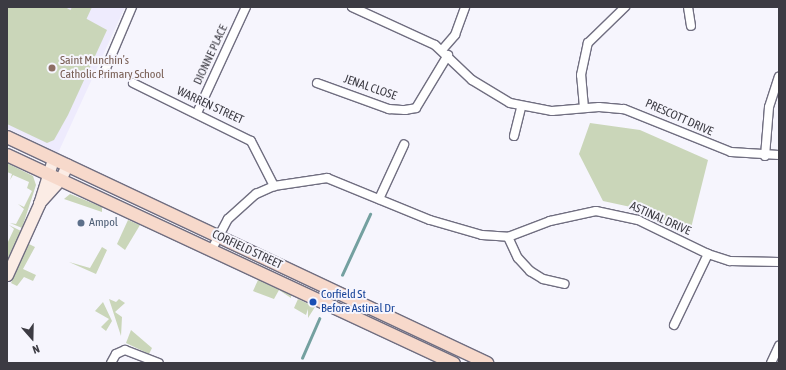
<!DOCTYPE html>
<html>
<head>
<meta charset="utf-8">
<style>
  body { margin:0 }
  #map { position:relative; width:786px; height:370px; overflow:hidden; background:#f6f5fd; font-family:"Asap Condensed",sans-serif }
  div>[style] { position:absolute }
  .built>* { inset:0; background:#eeebfd }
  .green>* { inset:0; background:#cad6b9 }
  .stream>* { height:2.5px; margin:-1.25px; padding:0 1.25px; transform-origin:1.25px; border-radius:1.25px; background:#74a0a0 }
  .roads { filter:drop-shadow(1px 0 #706e80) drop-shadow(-1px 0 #706e80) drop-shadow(0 1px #706e80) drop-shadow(0 -1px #706e80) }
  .street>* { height:8px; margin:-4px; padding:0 4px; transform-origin:4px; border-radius:4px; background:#fff }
  .secondary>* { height:11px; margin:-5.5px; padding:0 5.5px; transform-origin:5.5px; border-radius:5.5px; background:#fbece5 }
  .primary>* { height:12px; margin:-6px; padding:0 6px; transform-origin:6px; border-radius:6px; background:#f7d9cb }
  .dots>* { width:11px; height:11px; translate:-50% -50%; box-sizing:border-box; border:2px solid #f6f5fd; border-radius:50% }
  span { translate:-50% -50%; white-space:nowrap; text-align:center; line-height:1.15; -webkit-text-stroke:4px #f6f5fd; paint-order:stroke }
  .street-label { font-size:12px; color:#3c3b43 }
  .education-label { font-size:12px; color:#785e54 }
  .left { translate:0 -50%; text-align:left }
  .service-label { font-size:12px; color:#4e5e75 }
  .transit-label { font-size:12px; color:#164399 }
  .frame { position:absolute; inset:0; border:8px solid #3c3b43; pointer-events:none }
  .north { position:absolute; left:12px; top:318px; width:40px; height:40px; -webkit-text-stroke:3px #f6f5fd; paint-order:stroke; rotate:160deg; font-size:11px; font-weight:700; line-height:16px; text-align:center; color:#3c3b43 }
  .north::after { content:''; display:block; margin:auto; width:14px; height:18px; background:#3c3b43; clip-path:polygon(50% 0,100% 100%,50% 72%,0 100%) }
</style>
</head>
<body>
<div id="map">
  <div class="built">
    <div style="clip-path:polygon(7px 7px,125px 7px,58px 153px,7px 128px)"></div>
  </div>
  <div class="green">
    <div style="clip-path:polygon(7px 7px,65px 7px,107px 30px,68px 115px,54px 140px,47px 143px,7px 124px)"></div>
    <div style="clip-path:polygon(72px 7px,92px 7px,86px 20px,70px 11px)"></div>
    <div style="clip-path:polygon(590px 123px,640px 130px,708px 160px,690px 232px,640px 209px,603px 201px,579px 154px)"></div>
    <div style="clip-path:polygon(7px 163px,33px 176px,36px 185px,22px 228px,10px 223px,16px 224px,24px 209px,18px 204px,24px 207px,32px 191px,27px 188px,29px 182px,13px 175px,10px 180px,12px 174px,7px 172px)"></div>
    <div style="clip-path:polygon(70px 194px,102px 207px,102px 212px,64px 199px)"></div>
    <div style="clip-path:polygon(128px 220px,140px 225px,125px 250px,117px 244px)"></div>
    <div style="clip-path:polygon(9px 225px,21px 231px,7px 260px,7px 244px,14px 229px)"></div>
    <div style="clip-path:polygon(29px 244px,35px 247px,23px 269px,36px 275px,33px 281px,24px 277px,17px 286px,11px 283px)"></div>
    <div style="clip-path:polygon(102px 247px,107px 250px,96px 274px,69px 262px,90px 268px)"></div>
    <div style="clip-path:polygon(258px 280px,291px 295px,291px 298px,279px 290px,274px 299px,253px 291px)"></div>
    <div style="clip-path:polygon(109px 299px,116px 302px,119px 299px,125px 303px,115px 312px,122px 317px,121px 336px)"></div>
    <div style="clip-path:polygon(298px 299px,315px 307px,308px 318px,308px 309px,306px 315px,294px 308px)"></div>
    <div style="clip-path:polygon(103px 302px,112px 321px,106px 331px,101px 327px,109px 319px,95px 311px)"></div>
    <div style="clip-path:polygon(131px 330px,152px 348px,149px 354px,126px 343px)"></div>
  </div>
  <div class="stream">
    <div style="left:342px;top:275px;width:67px;rotate:-65.3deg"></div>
    <div style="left:302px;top:358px;width:43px;rotate:-66.4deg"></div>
  </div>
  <div class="roads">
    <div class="street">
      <div style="left:352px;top:7px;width:91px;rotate:24.6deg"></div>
      <div style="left:435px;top:45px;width:51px;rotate:43.4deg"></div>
      <div style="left:472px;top:80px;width:44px;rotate:31.2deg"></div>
      <div style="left:510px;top:103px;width:43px;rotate:10.8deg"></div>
      <div style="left:552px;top:111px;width:47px;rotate:-4.9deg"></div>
      <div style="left:599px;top:107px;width:25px;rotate:5deg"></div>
      <div style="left:624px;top:109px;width:115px;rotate:21.9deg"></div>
      <div style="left:731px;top:152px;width:48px;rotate:3.6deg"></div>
      <div style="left:688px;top:7px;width:19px;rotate:81deg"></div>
      <div style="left:442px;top:50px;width:20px;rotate:-49deg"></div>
      <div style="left:455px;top:35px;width:30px;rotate:-70deg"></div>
      <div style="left:104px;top:73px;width:72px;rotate:-67deg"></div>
      <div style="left:133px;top:83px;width:131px;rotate:26.2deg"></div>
      <div style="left:251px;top:141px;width:51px;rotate:62.9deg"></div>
      <div style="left:317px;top:83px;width:77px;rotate:19.9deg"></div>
      <div style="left:389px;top:109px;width:16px;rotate:4deg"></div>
      <div style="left:405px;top:110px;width:11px;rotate:-10deg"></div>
      <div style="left:416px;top:108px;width:62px;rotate:-58.9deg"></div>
      <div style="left:584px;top:108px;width:33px;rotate:-95deg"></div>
      <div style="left:581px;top:75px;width:33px;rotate:-78deg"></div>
      <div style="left:588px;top:43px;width:52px;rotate:-44.2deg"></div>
      <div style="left:197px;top:113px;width:117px;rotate:-65.2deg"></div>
      <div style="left:514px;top:136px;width:30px;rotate:-76deg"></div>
      <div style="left:765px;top:156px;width:49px;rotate:-85.3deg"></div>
      <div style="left:769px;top:107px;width:32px;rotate:-72deg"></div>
      <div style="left:379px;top:199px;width:60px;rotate:-65.2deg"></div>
      <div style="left:508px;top:237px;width:23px;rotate:65deg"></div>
      <div style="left:518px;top:258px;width:18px;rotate:47deg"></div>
      <div style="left:530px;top:271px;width:15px;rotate:32deg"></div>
      <div style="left:543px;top:279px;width:22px;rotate:13deg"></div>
      <div style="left:212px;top:249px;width:34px;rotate:-62deg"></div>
      <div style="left:228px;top:219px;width:38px;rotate:-42deg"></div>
      <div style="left:256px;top:194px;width:20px;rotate:-24deg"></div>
      <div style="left:274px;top:186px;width:54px;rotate:-8.6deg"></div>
      <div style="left:327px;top:178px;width:111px;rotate:22.2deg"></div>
      <div style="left:430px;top:220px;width:54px;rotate:16.1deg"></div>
      <div style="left:482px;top:235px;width:26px;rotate:4deg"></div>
      <div style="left:508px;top:237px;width:45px;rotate:-20.9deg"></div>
      <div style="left:550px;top:221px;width:47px;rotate:-12.3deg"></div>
      <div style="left:596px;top:211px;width:43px;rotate:12.1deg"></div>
      <div style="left:638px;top:220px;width:78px;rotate:25.9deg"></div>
      <div style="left:708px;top:254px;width:23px;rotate:18deg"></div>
      <div style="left:730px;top:261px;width:49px;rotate:1.2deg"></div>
      <div style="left:674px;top:325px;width:79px;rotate:-64.4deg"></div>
      <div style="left:111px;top:363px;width:10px;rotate:-61deg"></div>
      <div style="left:116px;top:354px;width:10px;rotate:-24deg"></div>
      <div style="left:125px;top:350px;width:36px;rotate:21deg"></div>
      <div style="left:771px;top:363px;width:19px;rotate:-65deg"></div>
    </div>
    <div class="secondary">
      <div style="left:39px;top:203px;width:31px;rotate:-48deg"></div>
      <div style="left:60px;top:180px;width:17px;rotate:-65deg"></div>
      <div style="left:7px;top:275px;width:78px;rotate:-65.7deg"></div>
      <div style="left:39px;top:204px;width:47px;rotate:-72.7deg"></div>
    </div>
    <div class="primary">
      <div style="left:7px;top:137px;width:531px;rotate:25.21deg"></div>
      <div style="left:7px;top:155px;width:493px;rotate:25deg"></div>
    </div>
  </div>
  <div class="dots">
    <div style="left:52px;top:68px;background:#8d6e63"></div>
    <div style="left:81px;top:223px;background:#5c6f8a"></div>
    <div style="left:313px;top:302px;background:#1a4fb4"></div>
  </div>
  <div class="street-label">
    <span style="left:211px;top:55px;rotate:-65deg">DIONNE PLACE</span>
    <span style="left:370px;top:88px;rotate:19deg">JENAL CLOSE</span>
    <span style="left:210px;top:106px;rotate:25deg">WARREN STREET</span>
    <span style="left:679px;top:118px;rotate:24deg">PRESCOTT DRIVE</span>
    <span style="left:660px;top:219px;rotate:24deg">ASTINAL DRIVE</span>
    <span style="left:247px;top:250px;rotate:25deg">CORFIELD STREET</span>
  </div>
  <div class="education-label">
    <span class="left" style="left:60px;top:68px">Saint Munchin’s<br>Catholic Primary School</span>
  </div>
  <div class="service-label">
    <span class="left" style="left:89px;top:223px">Ampol</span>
  </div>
  <div class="transit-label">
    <span class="left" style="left:321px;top:302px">Corfield St<br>Before Astinal Dr</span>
  </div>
  <div class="frame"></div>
  <div class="north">N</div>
</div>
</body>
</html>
